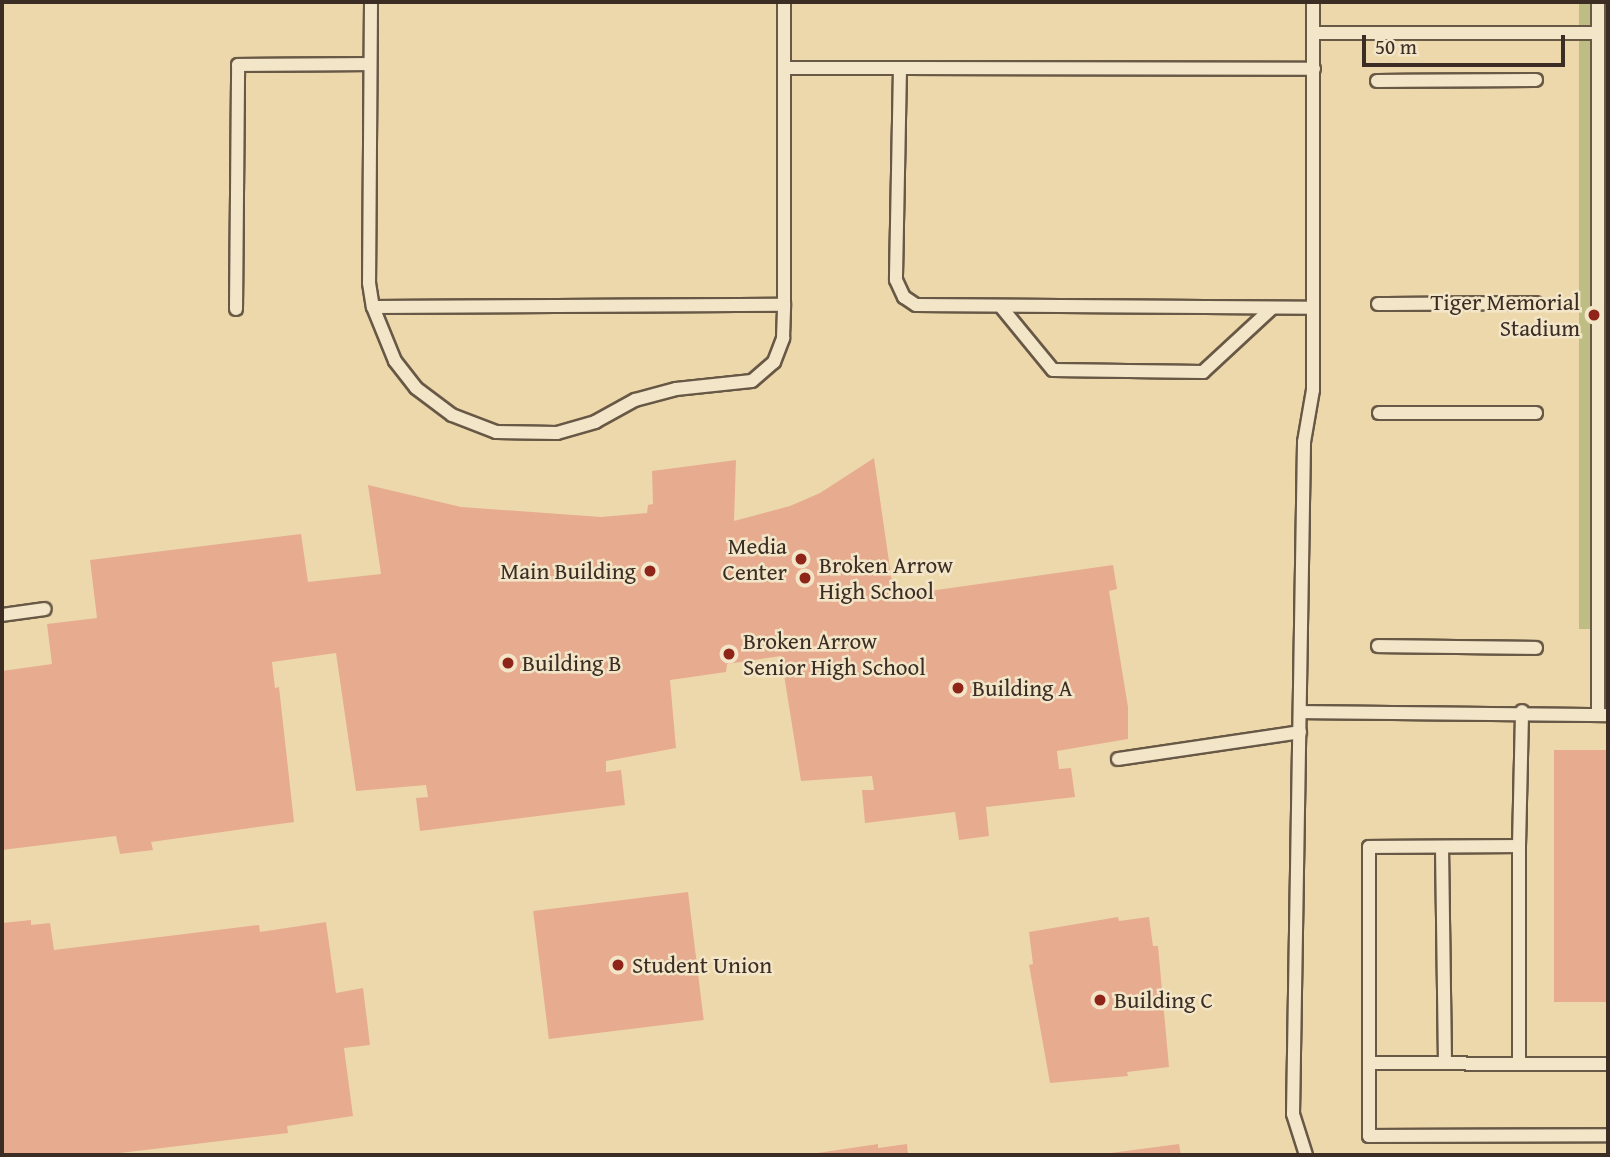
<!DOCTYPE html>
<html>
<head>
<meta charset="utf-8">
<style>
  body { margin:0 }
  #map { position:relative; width:1610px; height:1157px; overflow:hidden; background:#edd8ab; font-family:"Gentium Book Plus",serif }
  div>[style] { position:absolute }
  .green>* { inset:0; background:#bebd84; transform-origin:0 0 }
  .building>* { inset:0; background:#e7ac8f; transform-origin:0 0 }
  .roads { filter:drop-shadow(2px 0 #685846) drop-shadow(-2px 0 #685846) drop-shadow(0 2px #685846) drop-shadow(0 -2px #685846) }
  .lane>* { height:12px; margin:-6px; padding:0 6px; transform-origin:6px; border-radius:6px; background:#f3e6c8 }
  .dots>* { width:19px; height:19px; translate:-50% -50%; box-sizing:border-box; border:4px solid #f3e6c8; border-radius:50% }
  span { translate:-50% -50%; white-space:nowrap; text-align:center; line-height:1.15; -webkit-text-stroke:5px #f3e6c8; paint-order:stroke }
  .poi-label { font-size:23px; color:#3b2d24 }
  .right { translate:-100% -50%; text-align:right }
  .left { translate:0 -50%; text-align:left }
  .frame { position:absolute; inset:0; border:4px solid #3b2d24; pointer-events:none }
  .scale { position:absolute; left:1362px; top:35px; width:203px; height:32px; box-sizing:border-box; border:4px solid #3b2d24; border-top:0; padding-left:9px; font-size:21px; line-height:24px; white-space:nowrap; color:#3b2d24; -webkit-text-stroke:5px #f3e6c8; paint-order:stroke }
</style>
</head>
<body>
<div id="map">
  <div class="green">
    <div style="left:1579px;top:2px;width:29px;height:627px"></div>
  </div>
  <div class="building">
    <div style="clip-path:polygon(874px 458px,894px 596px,1113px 565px,1117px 589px,1109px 591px,1128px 707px,1128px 739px,1057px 751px,1059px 769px,1071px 768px,1075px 797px,986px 807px,989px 836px,959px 840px,955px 812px,865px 823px,862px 790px,874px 790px,872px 776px,801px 781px,781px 656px,727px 664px,726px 672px,670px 680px,676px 748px,606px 761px,606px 772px,621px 770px,625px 805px,420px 831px,416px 798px,428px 797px,426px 785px,356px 791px,336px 653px,272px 662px,275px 688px,279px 687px,294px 822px,151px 842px,153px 850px,120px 854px,116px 836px,2px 850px,2px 671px,52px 664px,47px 624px,97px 618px,90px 560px,301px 534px,308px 582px,381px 574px,368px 485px,461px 507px,601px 517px,647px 513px,648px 505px,653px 504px,652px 471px,736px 460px,734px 521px,790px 506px,820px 493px)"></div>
    <div style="left:1554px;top:750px;width:54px;height:252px"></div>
    <div style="left:688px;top:892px;width:129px;height:156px;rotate:83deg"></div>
    <div style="clip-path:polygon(1118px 917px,1119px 921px,1149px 917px,1153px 946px,1158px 946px,1169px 1067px,1127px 1072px,1128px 1076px,1050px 1083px,1029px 965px,1033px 964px,1029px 932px)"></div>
    <div style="clip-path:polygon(31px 920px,31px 925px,50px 923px,54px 950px,259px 925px,260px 932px,326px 922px,336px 993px,363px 988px,370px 1045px,344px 1048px,353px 1116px,287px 1126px,288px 1133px,103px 1155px,2px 1155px,2px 923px)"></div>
    <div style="clip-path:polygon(878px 1144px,878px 1148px,907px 1144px,908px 1155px,804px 1155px)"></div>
    <div style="clip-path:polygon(1179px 1144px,1181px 1155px,1103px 1155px,1103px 1154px)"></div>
  </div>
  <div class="roads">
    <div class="lane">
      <div style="left:371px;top:2px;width:281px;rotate:90.4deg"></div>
      <div style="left:369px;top:283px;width:24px;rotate:81deg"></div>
      <div style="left:373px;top:307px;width:58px;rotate:67.8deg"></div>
      <div style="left:395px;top:361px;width:34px;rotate:52deg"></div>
      <div style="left:416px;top:388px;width:45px;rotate:36.9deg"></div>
      <div style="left:452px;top:415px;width:47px;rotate:21.1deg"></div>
      <div style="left:496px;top:432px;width:61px;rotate:0.9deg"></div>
      <div style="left:557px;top:433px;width:40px;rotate:-16deg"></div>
      <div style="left:595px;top:422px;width:46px;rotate:-28.8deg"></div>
      <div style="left:635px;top:400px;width:42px;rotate:-15deg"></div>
      <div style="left:676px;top:389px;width:76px;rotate:-6deg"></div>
      <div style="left:752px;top:381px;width:29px;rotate:-41deg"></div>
      <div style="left:774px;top:362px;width:26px;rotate:-69deg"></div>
      <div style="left:783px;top:338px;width:33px;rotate:-88deg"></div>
      <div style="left:1314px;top:33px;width:284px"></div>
      <div style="left:784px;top:68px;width:116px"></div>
      <div style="left:900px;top:68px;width:212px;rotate:91.1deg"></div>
      <div style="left:896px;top:280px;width:19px;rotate:65deg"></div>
      <div style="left:904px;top:297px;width:14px;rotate:34deg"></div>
      <div style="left:916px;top:305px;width:397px;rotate:0.4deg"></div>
      <div style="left:900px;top:68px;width:414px;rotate:0.1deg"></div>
      <div style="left:1377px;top:81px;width:159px;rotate:-0.4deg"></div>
      <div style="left:1378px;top:304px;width:158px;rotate:-0.4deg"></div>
      <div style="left:373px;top:307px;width:411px;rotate:-0.3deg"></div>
      <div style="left:784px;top:305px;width:303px;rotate:-90deg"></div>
      <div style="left:1002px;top:308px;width:80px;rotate:50.6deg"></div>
      <div style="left:1053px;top:370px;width:150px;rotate:0.8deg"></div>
      <div style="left:1203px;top:372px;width:94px;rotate:-42.8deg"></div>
      <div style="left:236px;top:309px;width:244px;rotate:-89.5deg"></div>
      <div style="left:238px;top:65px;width:132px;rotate:-0.4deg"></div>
      <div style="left:1379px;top:413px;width:157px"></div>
      <div style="left:2px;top:615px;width:43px;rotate:-7.9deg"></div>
      <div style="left:1378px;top:646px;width:158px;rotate:0.7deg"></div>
      <div style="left:1300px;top:712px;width:308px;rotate:0.6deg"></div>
      <div style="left:1598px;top:715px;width:713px;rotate:-90deg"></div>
      <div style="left:1118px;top:759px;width:184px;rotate:-8.4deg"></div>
      <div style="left:1519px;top:846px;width:135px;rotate:-88.7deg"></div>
      <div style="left:1442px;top:847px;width:216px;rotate:89.2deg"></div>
      <div style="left:1369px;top:1063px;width:216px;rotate:-90deg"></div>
      <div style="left:1369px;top:847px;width:150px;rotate:-0.4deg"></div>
      <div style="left:1519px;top:846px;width:217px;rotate:90deg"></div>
      <div style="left:1608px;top:1064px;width:239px;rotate:-179.8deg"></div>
      <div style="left:1369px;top:1063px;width:73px;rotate:90deg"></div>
      <div style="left:1369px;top:1136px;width:239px;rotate:-0.2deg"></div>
      <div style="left:1306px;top:1155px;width:43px;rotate:-107.6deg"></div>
      <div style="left:1293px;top:1114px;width:672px;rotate:-89.06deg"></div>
      <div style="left:1304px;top:442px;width:53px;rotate:-80.2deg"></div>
      <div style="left:1313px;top:390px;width:388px;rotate:-90deg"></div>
    </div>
  </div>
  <div class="dots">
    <div style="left:1594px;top:315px;background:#8f2418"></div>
    <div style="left:801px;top:559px;background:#8f2418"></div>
    <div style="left:650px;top:571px;background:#8f2418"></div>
    <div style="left:805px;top:578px;background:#8f2418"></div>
    <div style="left:729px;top:654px;background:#8f2418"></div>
    <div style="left:508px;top:663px;background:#8f2418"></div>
    <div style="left:958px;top:688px;background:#8f2418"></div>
    <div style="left:618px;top:965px;background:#8f2418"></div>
    <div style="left:1100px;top:1000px;background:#8f2418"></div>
  </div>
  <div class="poi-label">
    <span class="right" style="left:1580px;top:315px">Tiger Memorial<br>Stadium</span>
    <span class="right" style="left:787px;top:559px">Media<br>Center</span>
    <span class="left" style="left:819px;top:578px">Broken Arrow<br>High School</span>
    <span class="right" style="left:636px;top:571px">Main Building</span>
    <span class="left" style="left:743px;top:654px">Broken Arrow<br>Senior High School</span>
    <span class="left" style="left:522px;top:663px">Building B</span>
    <span class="left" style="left:972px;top:688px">Building A</span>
    <span class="left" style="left:632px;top:965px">Student Union</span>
    <span class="left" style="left:1114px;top:1000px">Building C</span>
  </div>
  <div class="frame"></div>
  <div class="scale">50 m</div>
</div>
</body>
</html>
